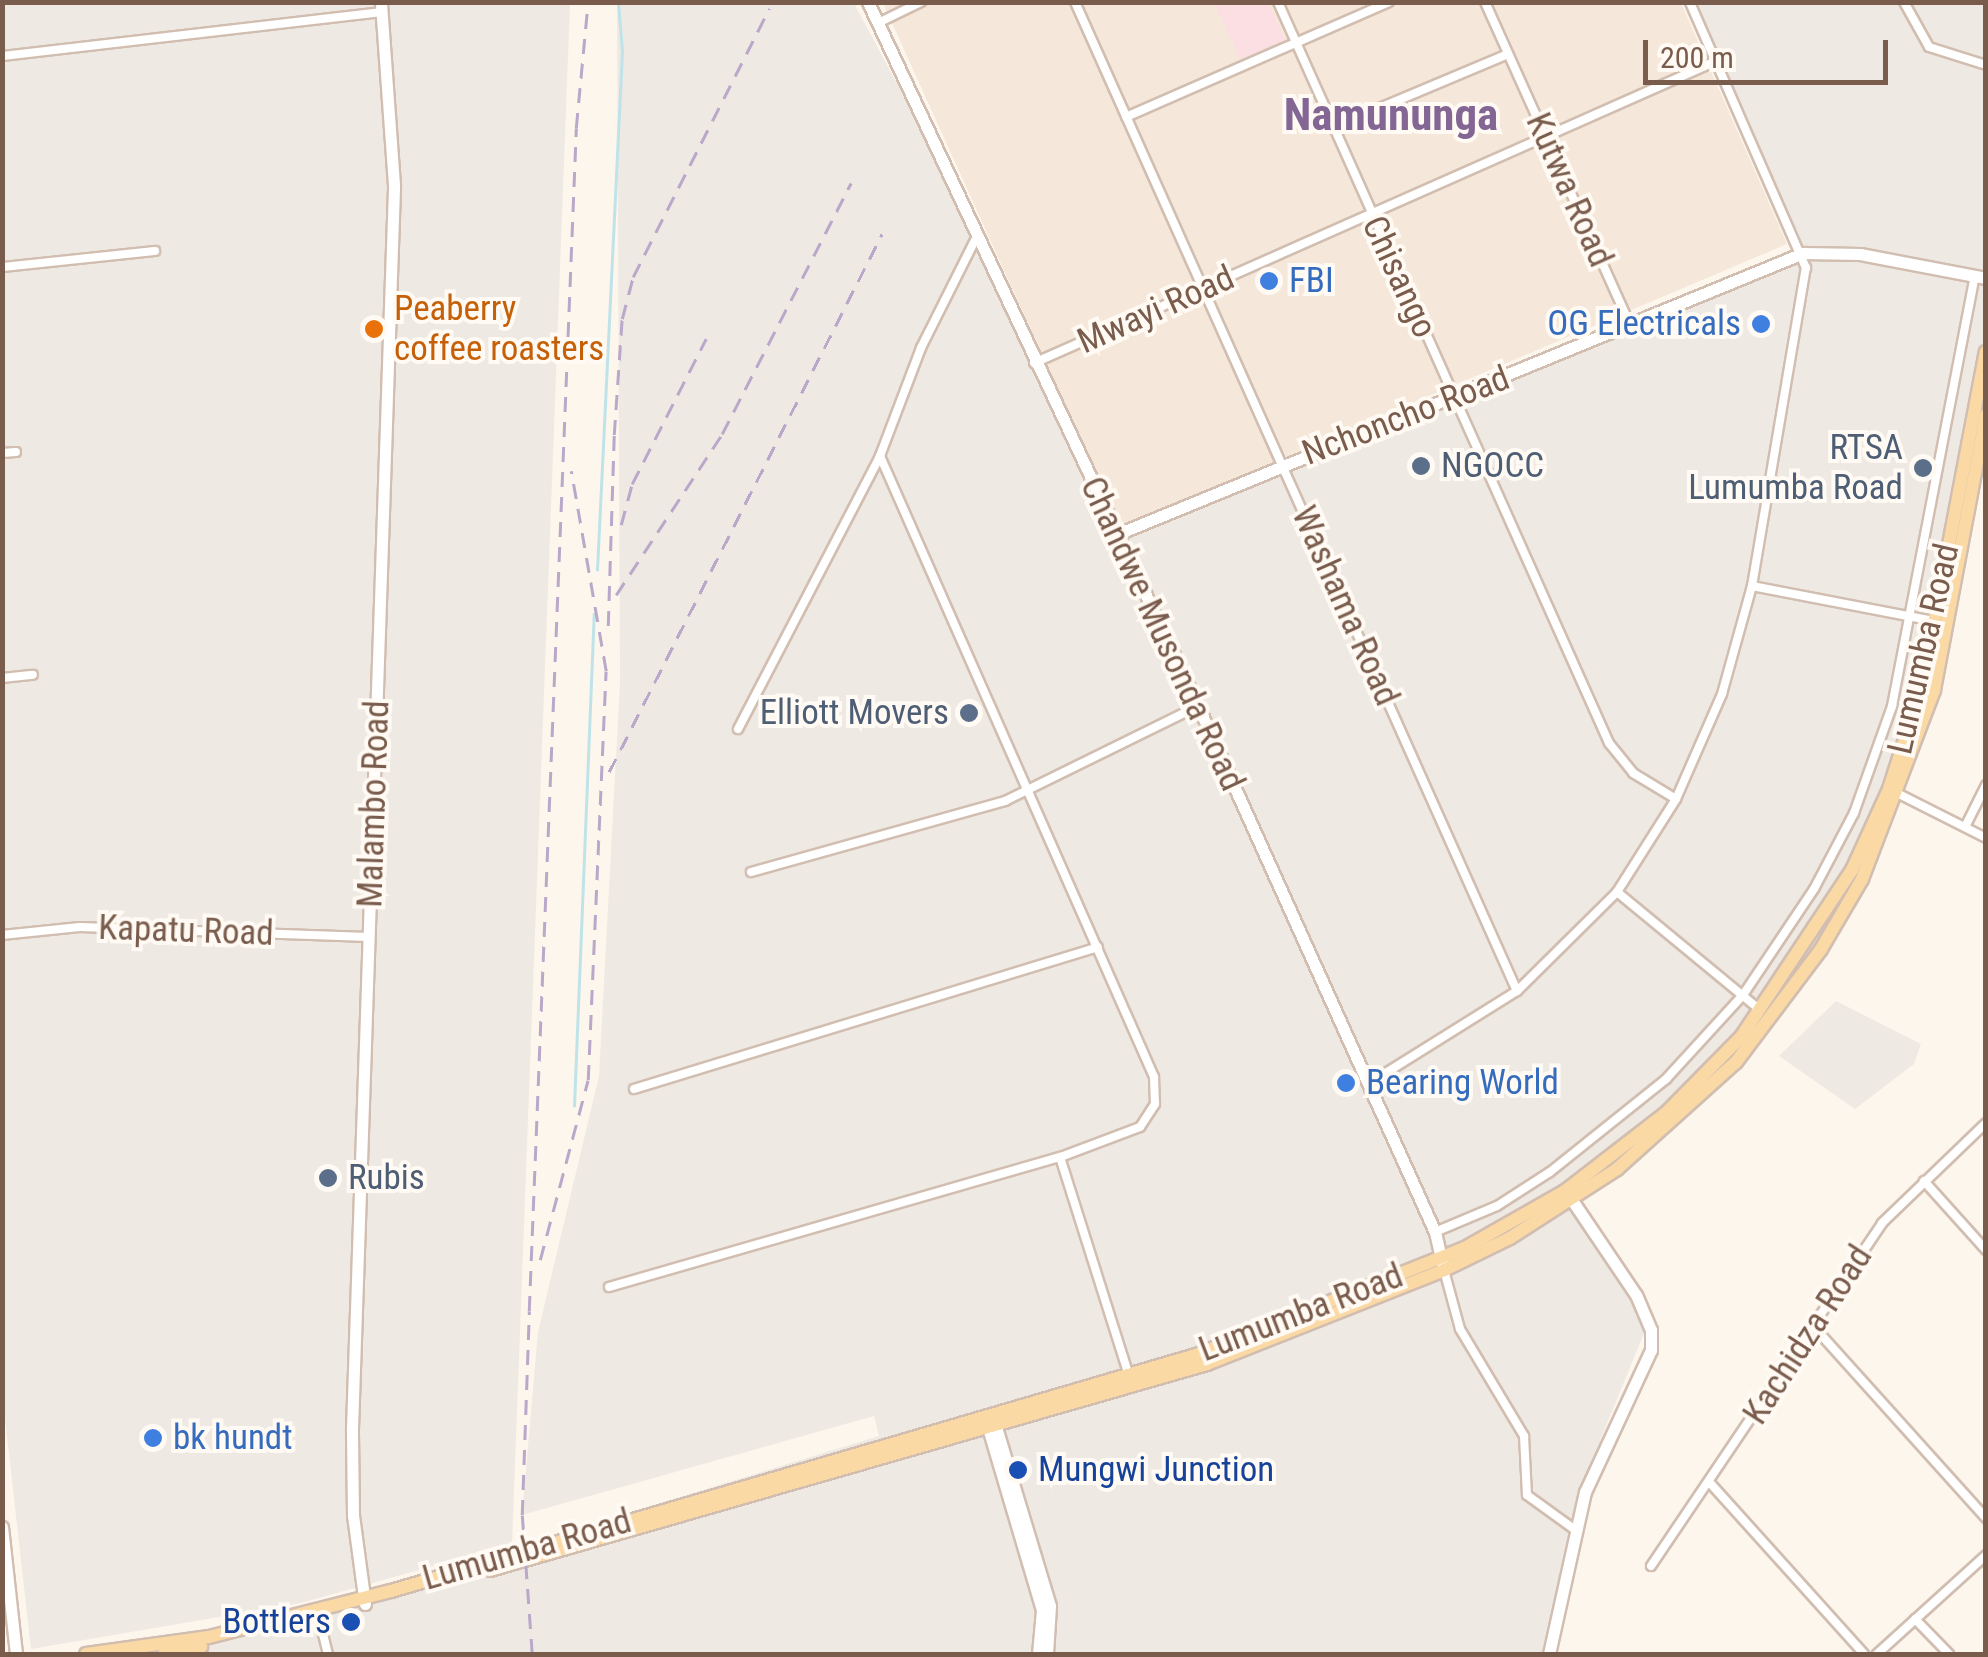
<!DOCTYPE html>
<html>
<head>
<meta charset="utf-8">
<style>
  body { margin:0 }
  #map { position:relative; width:1988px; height:1657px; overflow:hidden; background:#fdf6ec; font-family:"Roboto Condensed",sans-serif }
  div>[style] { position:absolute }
  .residential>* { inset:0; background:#f5e8da }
  .industrial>* { inset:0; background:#efe9e4 }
  .medical>* { inset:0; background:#fbdfe3 }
  .stream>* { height:2.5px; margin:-1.25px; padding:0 1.25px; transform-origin:1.25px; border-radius:1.25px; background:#bfe3e8 }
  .roads { filter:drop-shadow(2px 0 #d1beb0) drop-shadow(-2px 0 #d1beb0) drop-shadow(0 2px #d1beb0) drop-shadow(0 -2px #d1beb0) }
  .street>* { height:8px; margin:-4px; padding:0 4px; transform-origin:4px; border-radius:4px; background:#fff }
  .secondary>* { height:11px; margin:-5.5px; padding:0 5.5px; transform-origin:5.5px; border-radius:5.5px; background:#fff }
  .primary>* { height:12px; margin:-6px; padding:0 6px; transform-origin:6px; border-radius:6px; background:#fbd9a5 }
  .rail>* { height:2.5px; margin-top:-1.25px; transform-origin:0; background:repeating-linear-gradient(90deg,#b9a8c9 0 15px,transparent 0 25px) }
  .dots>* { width:28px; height:28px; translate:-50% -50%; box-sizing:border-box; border:5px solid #fffaf3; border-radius:50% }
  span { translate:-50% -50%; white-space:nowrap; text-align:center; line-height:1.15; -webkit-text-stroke:8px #fffaf3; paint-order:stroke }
  .street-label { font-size:35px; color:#7a5c4d }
  .shop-label { font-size:35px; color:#366cbe }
  .left { translate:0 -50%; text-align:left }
  .right { translate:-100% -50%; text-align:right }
  .food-label { font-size:35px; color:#c56008 }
  .service-label { font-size:35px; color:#4e5e75 }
  .transit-label { font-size:35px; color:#164399 }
  .district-label { font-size:45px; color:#846695; font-weight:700 }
  .frame { position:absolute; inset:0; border:5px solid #7a5c4d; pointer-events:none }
  .scale { position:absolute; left:1643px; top:40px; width:245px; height:45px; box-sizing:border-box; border:5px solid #7a5c4d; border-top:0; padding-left:12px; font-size:30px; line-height:35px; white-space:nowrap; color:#7a5c4d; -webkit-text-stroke:8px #fffaf3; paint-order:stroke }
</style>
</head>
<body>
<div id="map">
  <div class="residential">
    <div style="clip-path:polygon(883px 3px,1681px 3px,1787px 244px,1120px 527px)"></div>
  </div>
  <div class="industrial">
    <div style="clip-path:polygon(2px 3px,570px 3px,512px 1544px,301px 1603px,31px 1649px,2px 1392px)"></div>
    <div style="clip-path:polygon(617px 3px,854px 3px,978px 236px,1118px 534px,1800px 254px,1689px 3px,1985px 3px,1985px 354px,1935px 624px,1887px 793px,1833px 904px,1735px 1043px,1573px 1191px,1636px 1285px,1647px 1326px,1601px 1438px,1561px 1583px,1557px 1654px,77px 1654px,169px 1643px,373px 1591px,879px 1436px,874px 1416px,522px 1515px,538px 1332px,599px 1076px,620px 682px)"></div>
    <div style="clip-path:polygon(1836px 1001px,1921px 1044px,1914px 1064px,1855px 1109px,1779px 1056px)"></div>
  </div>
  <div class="medical">
    <div style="clip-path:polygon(1214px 3px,1268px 3px,1286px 41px,1241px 61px)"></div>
  </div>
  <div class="stream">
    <div style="left:597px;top:570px;width:519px;rotate:-87.24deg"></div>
    <div style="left:622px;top:52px;width:50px;rotate:-94.6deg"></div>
    <div style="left:574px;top:1106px;width:492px;rotate:-87.7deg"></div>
  </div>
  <div class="roads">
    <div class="street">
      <div style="left:1075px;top:2px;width:1083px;rotate:65.92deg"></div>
      <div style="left:1278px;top:2px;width:812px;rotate:65.93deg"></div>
      <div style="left:1609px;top:743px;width:38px;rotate:51deg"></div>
      <div style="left:1633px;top:773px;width:50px;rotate:31.2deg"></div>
      <div style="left:1485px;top:2px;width:352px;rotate:65.8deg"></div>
      <div style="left:1904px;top:2px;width:51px;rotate:60.9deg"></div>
      <div style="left:1929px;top:47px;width:60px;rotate:17.5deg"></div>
      <div style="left:878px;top:23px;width:48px;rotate:-26deg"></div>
      <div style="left:2px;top:56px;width:383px;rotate:-6.6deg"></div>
      <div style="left:1126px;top:117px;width:287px;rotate:-23.6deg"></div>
      <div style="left:1332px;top:128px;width:191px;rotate:-22.8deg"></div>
      <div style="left:975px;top:240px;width:121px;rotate:116.6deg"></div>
      <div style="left:921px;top:348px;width:116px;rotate:110.8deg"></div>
      <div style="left:880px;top:456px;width:679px;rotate:66.19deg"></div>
      <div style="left:1154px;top:1077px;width:27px;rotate:88deg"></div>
      <div style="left:1155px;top:1104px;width:27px;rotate:123deg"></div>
      <div style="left:1140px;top:1127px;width:85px;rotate:159.4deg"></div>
      <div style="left:2px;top:267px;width:154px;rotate:-6deg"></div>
      <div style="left:1034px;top:363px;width:746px;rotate:-23.88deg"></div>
      <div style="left:2px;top:453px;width:14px;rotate:-4deg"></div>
      <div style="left:1752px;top:586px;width:185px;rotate:10.9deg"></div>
      <div style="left:2px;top:678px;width:31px;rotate:-6deg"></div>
      <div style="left:738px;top:729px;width:308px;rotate:-62.5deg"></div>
      <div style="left:1891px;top:790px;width:106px;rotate:26.8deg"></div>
      <div style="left:1965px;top:827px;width:47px;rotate:-63.4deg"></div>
      <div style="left:751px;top:872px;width:264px;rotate:-15.6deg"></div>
      <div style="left:1005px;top:801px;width:215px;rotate:-26.2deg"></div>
      <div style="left:1617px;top:892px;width:185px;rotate:39.5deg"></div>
      <div style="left:2px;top:935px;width:78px;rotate:-5.9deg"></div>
      <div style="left:80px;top:927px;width:289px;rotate:2deg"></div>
      <div style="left:1368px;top:1084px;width:176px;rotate:-32deg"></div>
      <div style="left:1517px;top:991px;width:141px;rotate:-44.7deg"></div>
      <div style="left:1617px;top:892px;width:110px;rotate:-57.6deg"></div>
      <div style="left:1676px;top:799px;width:115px;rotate:-66.3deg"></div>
      <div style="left:1722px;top:694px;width:112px;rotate:-74.5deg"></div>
      <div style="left:1752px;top:586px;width:323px;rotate:-80.4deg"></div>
      <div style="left:1806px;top:268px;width:290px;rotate:-113.6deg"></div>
      <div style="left:634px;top:1089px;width:485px;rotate:-17deg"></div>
      <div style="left:1924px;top:1181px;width:93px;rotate:48.1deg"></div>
      <div style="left:1435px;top:1232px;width:67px;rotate:-22.8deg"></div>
      <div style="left:1497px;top:1206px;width:63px;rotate:-32.7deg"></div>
      <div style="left:1550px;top:1172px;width:149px;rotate:-38.7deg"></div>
      <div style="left:1666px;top:1079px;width:114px;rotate:-47.5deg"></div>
      <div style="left:1743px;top:995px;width:128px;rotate:-56.2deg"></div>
      <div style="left:1814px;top:889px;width:86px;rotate:-62.2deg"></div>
      <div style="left:1854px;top:813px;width:114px;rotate:-70.4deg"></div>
      <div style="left:1892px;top:706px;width:438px;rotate:-79.1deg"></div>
      <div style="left:1444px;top:1270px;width:61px;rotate:74.8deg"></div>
      <div style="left:1460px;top:1329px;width:125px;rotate:59.1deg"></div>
      <div style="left:1524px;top:1436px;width:59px;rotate:87.1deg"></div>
      <div style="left:1527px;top:1495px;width:58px;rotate:35.9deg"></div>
      <div style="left:609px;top:1287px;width:469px;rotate:-16.1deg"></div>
      <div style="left:1060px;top:1157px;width:230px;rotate:72.5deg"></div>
      <div style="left:1814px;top:1327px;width:257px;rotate:48deg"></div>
      <div style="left:1711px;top:1484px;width:229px;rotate:48deg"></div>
      <div style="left:1651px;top:1566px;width:414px;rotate:-56deg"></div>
      <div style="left:1882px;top:1223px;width:144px;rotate:-43.9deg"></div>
      <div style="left:317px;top:1610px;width:45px;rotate:76deg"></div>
      <div style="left:1915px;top:1619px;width:49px;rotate:45.8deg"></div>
      <div style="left:1877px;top:1654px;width:147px;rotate:-42.2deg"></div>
    </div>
    <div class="secondary">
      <div style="left:868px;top:2px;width:778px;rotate:64.89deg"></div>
      <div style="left:1198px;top:706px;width:577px;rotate:65.75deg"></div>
      <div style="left:1435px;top:1232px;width:35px;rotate:77deg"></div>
      <div style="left:1115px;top:535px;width:744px;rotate:-22.29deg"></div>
      <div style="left:1803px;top:253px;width:57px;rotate:1deg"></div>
      <div style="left:1860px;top:254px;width:128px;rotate:10.8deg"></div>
      <div style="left:993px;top:1417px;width:197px;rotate:73.2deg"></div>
      <div style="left:1050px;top:1606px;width:48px;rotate:93.6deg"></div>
      <div style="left:986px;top:1421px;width:197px;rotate:73.5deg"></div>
      <div style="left:1042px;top:1610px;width:44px;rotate:95.2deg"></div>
      <div style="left:2px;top:1527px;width:128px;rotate:83.7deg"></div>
      <div style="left:365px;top:1604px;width:90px;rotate:-97.7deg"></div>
      <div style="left:353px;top:1515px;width:87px;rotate:-90.7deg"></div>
      <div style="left:352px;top:1428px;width:1244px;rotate:-88.06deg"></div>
      <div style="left:394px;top:185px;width:183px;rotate:-94.1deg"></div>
      <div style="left:1549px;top:1654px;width:166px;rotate:-77.5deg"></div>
      <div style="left:1585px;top:1492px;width:157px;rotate:-65.1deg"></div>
      <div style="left:1651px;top:1350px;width:20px;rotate:-90deg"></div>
      <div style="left:1651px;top:1330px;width:38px;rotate:-113deg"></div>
      <div style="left:1636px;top:1295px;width:122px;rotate:-124deg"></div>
    </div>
    <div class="primary">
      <div style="left:490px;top:1570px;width:746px;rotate:-16.03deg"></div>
      <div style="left:1207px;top:1364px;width:255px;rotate:-21.6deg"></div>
      <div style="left:1444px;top:1270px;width:73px;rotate:-25.9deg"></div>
      <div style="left:1510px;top:1238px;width:127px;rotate:-32.8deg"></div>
      <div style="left:1617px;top:1169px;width:160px;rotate:-42deg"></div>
      <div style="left:1736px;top:1062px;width:141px;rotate:-53deg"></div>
      <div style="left:1821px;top:949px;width:81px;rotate:-59.6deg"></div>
      <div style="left:1862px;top:879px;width:202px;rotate:-69.1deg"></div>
      <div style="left:1934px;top:690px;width:280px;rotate:-79.3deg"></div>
      <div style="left:86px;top:1654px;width:124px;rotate:-7.9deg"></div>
      <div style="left:209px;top:1637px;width:188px;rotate:-14.2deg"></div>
      <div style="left:391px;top:1591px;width:839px;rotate:-16.34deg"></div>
      <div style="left:1196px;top:1355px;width:287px;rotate:-21.7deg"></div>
      <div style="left:1463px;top:1249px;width:117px;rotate:-29.6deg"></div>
      <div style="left:1565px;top:1191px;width:128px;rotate:-37.7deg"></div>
      <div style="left:1666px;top:1113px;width:107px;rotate:-45.4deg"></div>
      <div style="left:1741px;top:1037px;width:201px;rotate:-56.4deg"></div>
      <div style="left:1852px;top:870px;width:89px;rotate:-65.4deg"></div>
      <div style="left:1889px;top:789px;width:108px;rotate:-72.2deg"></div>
      <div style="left:1922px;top:686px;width:340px;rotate:-79.2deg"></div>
      <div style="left:164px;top:1654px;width:38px;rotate:-11deg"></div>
    </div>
  </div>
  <div class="rail">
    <div style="left:621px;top:525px;width:42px;rotate:-75deg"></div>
    <div style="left:632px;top:484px;width:163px;rotate:-63deg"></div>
    <div style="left:616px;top:595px;width:193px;rotate:-56.6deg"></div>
    <div style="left:722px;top:434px;width:282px;rotate:-62.8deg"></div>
    <div style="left:608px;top:626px;width:191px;rotate:-88.2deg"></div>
    <div style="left:614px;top:435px;width:116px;rotate:-86.1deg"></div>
    <div style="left:622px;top:319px;width:43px;rotate:-75.3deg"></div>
    <div style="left:633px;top:277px;width:301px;rotate:-63.1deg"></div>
    <div style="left:609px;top:772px;width:603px;rotate:-63.1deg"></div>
    <div style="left:540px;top:1260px;width:186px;rotate:-75.1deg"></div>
    <div style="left:588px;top:1080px;width:409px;rotate:-87.5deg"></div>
    <div style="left:606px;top:671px;width:203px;rotate:-99.9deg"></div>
    <div style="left:532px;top:1654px;width:139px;rotate:-94.1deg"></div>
    <div style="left:522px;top:1515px;width:204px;rotate:-88deg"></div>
    <div style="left:529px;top:1311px;width:1184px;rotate:-87.72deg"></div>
    <div style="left:576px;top:128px;width:127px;rotate:-84.6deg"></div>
  </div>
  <div class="dots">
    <div style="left:1269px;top:281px;background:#3f7fe0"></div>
    <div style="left:1761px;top:324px;background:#3f7fe0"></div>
    <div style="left:374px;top:329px;background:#e8710a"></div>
    <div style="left:1421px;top:466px;background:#5c6f8a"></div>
    <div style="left:1923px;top:468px;background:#5c6f8a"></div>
    <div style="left:969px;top:713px;background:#5c6f8a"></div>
    <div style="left:1346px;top:1083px;background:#3f7fe0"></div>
    <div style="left:328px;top:1178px;background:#5c6f8a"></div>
    <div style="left:153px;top:1438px;background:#3f7fe0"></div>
    <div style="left:1018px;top:1470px;background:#1a4fb4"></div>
    <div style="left:351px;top:1622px;background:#1a4fb4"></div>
  </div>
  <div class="street-label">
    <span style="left:1569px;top:190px;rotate:66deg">Kutwa Road</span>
    <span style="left:1399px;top:277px;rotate:65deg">Chisango</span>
    <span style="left:1156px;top:310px;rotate:-24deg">Mwayi Road</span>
    <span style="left:1406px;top:416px;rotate:-21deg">Nchoncho Road</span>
    <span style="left:1345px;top:606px;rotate:66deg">Washama Road</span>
    <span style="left:1162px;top:634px;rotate:65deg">Chandwe Musonda Road</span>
    <span style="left:1924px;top:649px;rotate:-77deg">Lumumba Road</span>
    <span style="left:374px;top:804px;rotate:-88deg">Malambo Road</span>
    <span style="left:186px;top:931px;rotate:2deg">Kapatu Road</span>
    <span style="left:1301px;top:1313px;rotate:-21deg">Lumumba Road</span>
    <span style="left:1808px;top:1335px;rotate:-57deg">Kachidza Road</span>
    <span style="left:527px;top:1550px;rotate:-16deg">Lumumba Road</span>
  </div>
  <div class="shop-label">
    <span class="left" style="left:1289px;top:281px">FBI</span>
    <span class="right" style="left:1741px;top:324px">OG Electricals</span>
    <span class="left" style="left:1366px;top:1083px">Bearing World</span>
    <span class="left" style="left:173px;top:1438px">bk hundt</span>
  </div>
  <div class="food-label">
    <span class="left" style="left:394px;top:329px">Peaberry<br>coffee roasters</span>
  </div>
  <div class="service-label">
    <span class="right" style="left:1903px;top:468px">RTSA<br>Lumumba Road</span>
    <span class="left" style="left:1441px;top:466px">NGOCC</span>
    <span class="right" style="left:949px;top:713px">Elliott Movers</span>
    <span class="left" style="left:348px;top:1178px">Rubis</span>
  </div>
  <div class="transit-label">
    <span class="left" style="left:1038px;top:1470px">Mungwi Junction</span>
    <span class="right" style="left:331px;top:1622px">Bottlers</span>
  </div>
  <div class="district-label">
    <span style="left:1391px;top:115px">Namununga</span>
  </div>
  <div class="frame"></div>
  <div class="scale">200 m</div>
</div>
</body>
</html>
